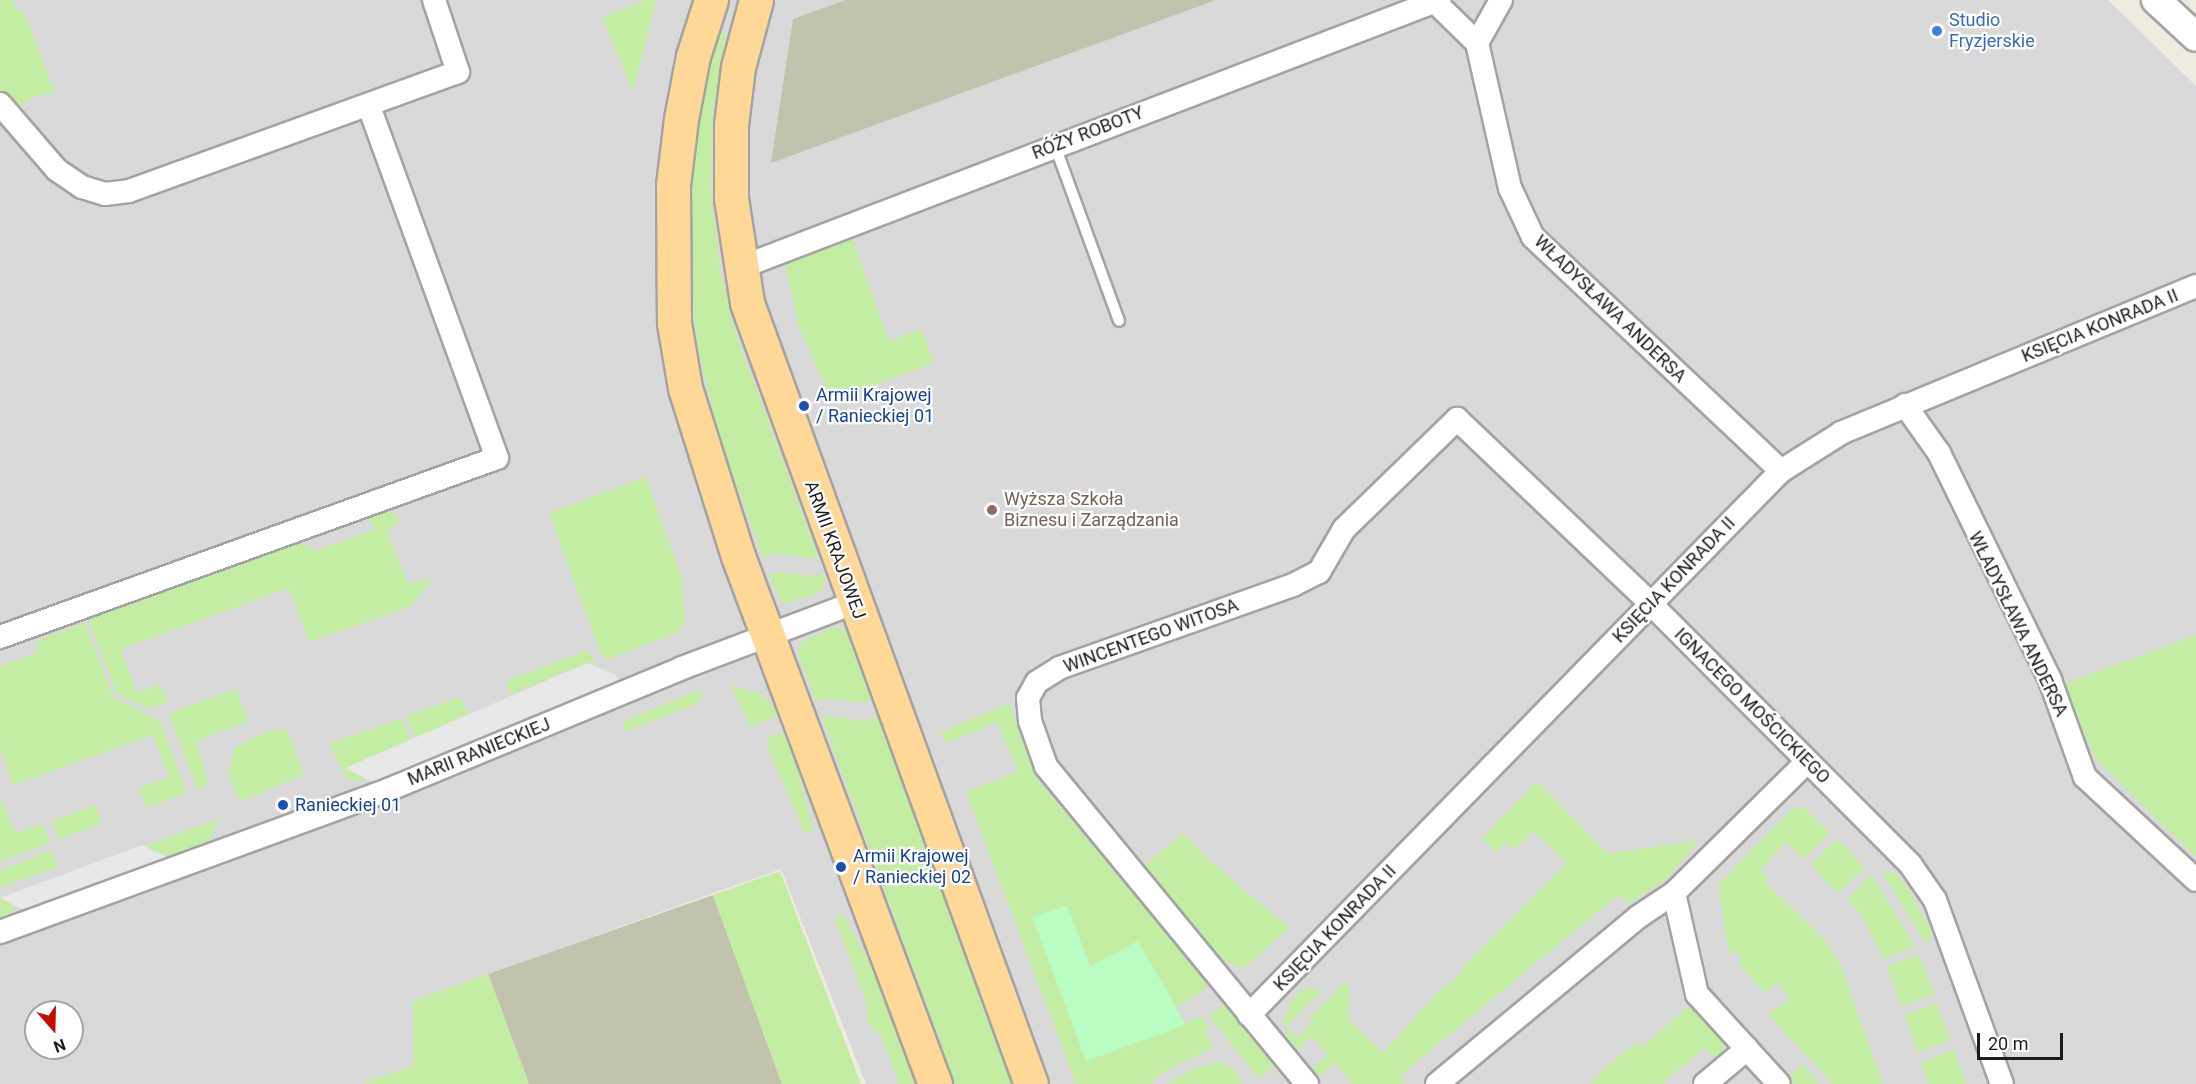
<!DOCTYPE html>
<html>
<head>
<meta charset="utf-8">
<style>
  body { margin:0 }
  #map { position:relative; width:2196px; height:1084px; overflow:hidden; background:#efebe1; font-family:Roboto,sans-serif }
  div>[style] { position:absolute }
  .residential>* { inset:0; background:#dad9d9 }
  .construction>* { inset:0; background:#c2c3ac }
  .grass>* { inset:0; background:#c3eda3; transform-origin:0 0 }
  .park>* { inset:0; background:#bafdc3 }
  .parking>* { inset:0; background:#e8e8e8 }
  .roads { filter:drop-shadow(2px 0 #a3a3a3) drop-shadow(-2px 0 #a3a3a3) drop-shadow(0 2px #a3a3a3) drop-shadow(0 -2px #a3a3a3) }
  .service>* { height:10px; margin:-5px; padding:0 5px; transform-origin:5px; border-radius:5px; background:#fff }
  .minor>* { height:22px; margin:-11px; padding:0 11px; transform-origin:11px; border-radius:11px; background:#fff }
  .tertiary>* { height:28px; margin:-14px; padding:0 14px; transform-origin:14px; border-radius:14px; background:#fff }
  .primary>* { height:33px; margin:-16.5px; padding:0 16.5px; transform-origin:16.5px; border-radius:16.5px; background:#ffd796 }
  .dots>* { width:16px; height:16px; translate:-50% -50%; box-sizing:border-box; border:3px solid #fff; border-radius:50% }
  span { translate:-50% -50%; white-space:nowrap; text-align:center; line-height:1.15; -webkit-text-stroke:4.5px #fff; paint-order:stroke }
  .shop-label { font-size:18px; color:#366cbe }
  .left { translate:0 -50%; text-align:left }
  .street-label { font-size:18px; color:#1c1c1c }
  .transit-label { font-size:18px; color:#164399 }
  .education-label { font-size:18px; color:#785e54 }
  .north { position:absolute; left:24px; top:1000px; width:60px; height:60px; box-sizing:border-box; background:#fff; border:2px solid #a4a4a4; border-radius:50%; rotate:160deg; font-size:16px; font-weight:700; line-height:24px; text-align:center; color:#1c1c1c }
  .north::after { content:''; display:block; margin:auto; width:21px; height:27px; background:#c90a00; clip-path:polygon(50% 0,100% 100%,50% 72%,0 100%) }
  .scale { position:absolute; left:1977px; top:1033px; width:86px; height:27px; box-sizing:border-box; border:3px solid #1c1c1c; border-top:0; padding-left:8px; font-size:18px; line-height:21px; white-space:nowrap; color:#1c1c1c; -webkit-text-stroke:4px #fff; paint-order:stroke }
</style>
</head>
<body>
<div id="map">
  <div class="residential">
    <div style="clip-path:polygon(evenodd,0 0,2108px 0,2196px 86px,2196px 1084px,866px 1084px,781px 869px,413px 1001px,413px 1065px,361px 1084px,0 1084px,0 0,36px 1012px,72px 1012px,72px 1048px,36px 1048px,36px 1012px)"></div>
  </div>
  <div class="construction">
    <div style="clip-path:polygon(846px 0,1216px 0,771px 163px,793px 19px)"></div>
    <div style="clip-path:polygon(713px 895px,782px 1084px,529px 1084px,488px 974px)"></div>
  </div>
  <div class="grass">
    <div style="clip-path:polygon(0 0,13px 0,17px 12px,23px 10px,55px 92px,34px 97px,17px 108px,0 91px)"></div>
    <div style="clip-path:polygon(646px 0,656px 0,633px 92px,602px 17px)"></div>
    <div style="clip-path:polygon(718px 31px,726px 34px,713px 111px,711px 192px,720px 269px,736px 334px,818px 556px,810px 559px,775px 553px,763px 558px,718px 434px,696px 340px,688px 261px,691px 163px,711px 51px)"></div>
    <div style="clip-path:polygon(851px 235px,889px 341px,922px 329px,934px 363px,832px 400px,799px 328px,784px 261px)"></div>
    <div style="clip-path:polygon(646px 477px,682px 579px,685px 623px,676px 633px,608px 659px,601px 655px,549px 513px)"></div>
    <div style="clip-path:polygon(386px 507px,400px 521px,387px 531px,407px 583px,432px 579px,410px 607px,309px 642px,289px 588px,121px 649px,137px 693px,161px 684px,168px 702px,148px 709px,117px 694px,86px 613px,296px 540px,316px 551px,377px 528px,359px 514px)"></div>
    <div style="clip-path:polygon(778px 572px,812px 576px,823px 573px,826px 583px,818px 594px,783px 604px,769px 575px)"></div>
    <div style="clip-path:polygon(85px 622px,113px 697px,160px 721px,187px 793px,146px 808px,139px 788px,169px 777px,153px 735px,13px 785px,0 747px,0 666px,38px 652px,35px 642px)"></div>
    <div style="clip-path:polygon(832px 627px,847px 631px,871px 699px,865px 703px,825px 698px,816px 701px,798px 654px,800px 643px)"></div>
    <div style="clip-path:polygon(2196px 635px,2196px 857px,2096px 759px,2063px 684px)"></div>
    <div style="clip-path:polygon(587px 650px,596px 663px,587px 663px,511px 694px,506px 681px)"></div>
    <div style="clip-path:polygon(731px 685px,763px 695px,781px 714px,750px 727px)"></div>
    <div style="clip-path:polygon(236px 689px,248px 721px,196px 741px,209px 785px,197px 789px,169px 713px)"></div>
    <div style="clip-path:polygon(699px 690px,704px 697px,694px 705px,624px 732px,623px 721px)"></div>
    <div style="clip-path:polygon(460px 697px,469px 713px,416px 740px,406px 716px)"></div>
    <div style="clip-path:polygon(1009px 703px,1036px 778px,1206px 980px,1205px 990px,1176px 1008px,1138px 942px,1090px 966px,1067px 905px,1033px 917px,1086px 1061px,1203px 1016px,1209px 1029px,1204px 1032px,1214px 1047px,1165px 1071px,1150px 1084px,1076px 1084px,966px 792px,1018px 771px,997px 722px,947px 743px,941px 732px)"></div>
    <div style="clip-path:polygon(828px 716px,866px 721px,877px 716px,1012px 1084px,955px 1084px,822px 718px)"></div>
    <div style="clip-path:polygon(402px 718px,411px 741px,346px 768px,364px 778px,364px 782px,347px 779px,329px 744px)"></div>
    <div style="clip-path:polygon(287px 728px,304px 775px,240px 801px,228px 775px,234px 748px,266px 732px)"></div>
    <div style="clip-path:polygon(788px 730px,813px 830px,805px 834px,766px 744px,769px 737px)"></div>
    <div style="clip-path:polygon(1537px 781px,1609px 854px,1699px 840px,1668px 878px,1628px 904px,1618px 895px,1400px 1076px,1406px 1084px,1353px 1084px,1335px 1063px,1319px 1077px,1312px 1068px,1328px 1055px,1312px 1037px,1298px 1050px,1287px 1038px,1284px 1019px,1293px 998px,1303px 989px,1322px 990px,1286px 1027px,1298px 1038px,1312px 1023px,1308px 1019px,1346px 981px,1349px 986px,1349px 1020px,1383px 1053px,1445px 984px,1448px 986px,1463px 970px,1461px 968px,1567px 863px,1533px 831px,1515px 849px,1506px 842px,1497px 852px,1481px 839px)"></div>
    <div style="clip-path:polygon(0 797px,16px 833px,43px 824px,50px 843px,0 862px)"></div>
    <div style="left:95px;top:805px;width:20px;height:46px;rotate:70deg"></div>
    <div style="clip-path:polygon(1803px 807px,1830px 833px,1804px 859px,1786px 842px,1760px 870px,1769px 877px,1765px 882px,1824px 939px,1840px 964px,1883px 1084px,1833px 1084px,1768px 1014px,1790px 999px,1778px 983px,1765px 993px,1741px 967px,1739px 952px,1729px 954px,1718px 885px,1793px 808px)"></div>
    <div style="clip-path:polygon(219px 819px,210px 839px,191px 850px,167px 856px,144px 846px)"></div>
    <div style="clip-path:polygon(1183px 833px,1208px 859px,1289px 928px,1243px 969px,1220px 958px,1145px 865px)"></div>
    <div style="left:1837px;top:839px;width:40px;height:37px;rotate:46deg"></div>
    <div style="clip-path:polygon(52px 850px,58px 867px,0 888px,0 870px)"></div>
    <div style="clip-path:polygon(780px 871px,861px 1084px,782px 1084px,713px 895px)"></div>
    <div style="clip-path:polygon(1882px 872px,1896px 873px,1906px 886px,1932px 931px,1926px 944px)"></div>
    <div style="clip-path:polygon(1871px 874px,1915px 946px,1883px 959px,1862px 915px,1847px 900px)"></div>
    <div style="clip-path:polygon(0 898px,13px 905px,14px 910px,0 918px)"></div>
    <div style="clip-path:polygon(843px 915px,879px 979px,918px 1084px,899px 1084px,882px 1038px,868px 1023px,866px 1002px,835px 919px)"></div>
    <div style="left:1919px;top:954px;width:43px;height:35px;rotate:69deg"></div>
    <div style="clip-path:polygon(488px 974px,529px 1084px,361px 1084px,413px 1065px,413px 1001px)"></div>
    <div style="left:1225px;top:1003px;width:80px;height:21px;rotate:51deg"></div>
    <div style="left:1937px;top:1003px;width:40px;height:35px;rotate:70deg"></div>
    <div style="clip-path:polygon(1691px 1004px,1721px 1037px,1724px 1050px,1719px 1063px,1705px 1048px,1661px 1084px,1588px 1084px,1626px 1050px,1638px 1043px,1642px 1047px)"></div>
    <div style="clip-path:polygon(1954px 1050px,1966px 1084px,1929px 1084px,1921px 1063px)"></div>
    <div style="clip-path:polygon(1218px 1062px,1235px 1069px,1243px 1084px,1166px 1084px,1193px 1069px)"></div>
    <div style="clip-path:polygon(1803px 1064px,1820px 1084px,1796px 1084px,1788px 1077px)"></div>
  </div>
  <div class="park">
    <div style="clip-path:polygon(1067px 905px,1090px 966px,1138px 941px,1184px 1021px,1183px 1026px,1086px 1061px,1032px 917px)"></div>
  </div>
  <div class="parking">
    <div style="clip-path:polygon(587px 663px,616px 675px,623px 692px,388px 790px,345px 768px)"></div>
    <div style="clip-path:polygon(142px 845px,185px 866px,40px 918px,0 898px)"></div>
  </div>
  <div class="roads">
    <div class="service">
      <div style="left:1055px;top:146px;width:186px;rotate:69.9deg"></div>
    </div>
    <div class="minor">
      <div style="left:1435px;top:2px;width:59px;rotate:44.3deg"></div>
      <div style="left:1477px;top:43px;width:149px;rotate:77.2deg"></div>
      <div style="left:1510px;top:188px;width:54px;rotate:64.9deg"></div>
      <div style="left:1533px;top:237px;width:341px;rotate:43.3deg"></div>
      <div style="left:1477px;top:43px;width:49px;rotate:-60.8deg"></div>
      <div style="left:0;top:104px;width:87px;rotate:49.2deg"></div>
      <div style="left:57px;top:170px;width:30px;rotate:34deg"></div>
      <div style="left:82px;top:187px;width:24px;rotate:17deg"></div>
      <div style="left:105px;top:194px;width:24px;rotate:-7deg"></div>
      <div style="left:129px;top:191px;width:350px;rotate:-19.9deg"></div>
      <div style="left:458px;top:72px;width:76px;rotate:-108.4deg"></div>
      <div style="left:739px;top:268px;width:750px;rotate:-20.95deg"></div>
      <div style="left:1905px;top:405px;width:59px;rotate:54.7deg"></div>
      <div style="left:1939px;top:453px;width:253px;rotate:63.9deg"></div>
      <div style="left:2050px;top:680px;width:103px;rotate:70.2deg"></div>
      <div style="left:2085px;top:777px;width:151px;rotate:42.9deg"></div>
      <div style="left:0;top:637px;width:528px;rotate:-19.81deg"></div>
      <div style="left:497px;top:458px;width:375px;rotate:-110deg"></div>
      <div style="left:1674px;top:893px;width:104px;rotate:77.2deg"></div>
      <div style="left:1697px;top:994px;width:74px;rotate:47.7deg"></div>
      <div style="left:0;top:932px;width:413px;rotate:-20.1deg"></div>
      <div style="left:388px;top:790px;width:318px;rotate:-22.5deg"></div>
      <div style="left:682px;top:668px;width:184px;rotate:-20.7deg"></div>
      <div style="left:1249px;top:1015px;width:761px;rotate:-45.64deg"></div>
      <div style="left:1781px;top:471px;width:71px;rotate:-32.3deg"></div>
      <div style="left:1841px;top:433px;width:384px;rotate:-22.5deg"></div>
      <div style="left:1307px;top:1084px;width:411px;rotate:-129.4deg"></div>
      <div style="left:1046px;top:766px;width:48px;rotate:-109.6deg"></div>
      <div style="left:1030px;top:721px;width:23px;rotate:-95deg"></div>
      <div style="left:1028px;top:698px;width:18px;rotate:-61deg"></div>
      <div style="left:1037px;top:682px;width:26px;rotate:-32deg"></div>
      <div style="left:1059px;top:668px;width:248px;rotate:-19.5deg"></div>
      <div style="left:1293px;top:585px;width:29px;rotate:-27deg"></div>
      <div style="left:1319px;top:572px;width:50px;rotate:-59.8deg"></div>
      <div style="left:1344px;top:529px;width:158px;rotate:-44.2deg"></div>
      <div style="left:1457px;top:419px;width:268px;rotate:43.6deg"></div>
      <div style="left:1651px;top:604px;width:367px;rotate:45.1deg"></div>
      <div style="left:1910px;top:864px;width:44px;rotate:55.2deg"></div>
      <div style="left:1935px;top:900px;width:196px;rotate:70deg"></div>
      <div style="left:1437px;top:1084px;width:261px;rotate:-39.7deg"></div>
      <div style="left:1638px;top:917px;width:43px;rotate:-33.7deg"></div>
      <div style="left:1674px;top:893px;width:187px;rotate:-44.6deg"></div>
      <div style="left:1705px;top:1084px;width:55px;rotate:-39.8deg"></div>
      <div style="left:1747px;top:1049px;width:47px;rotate:47.6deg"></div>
    </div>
    <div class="tertiary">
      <div style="left:2156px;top:0;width:54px;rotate:42.8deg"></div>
    </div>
    <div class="primary">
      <div style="left:711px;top:0;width:59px;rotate:107.8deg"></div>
      <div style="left:693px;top:56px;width:64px;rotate:100.8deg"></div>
      <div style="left:681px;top:119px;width:66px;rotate:96.9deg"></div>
      <div style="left:673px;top:185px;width:138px;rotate:89.6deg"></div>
      <div style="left:674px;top:323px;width:66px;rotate:80.4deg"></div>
      <div style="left:685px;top:388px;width:176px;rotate:72.5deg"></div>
      <div style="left:738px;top:556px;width:564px;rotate:69.54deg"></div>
      <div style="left:756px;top:0;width:69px;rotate:105deg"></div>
      <div style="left:738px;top:67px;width:58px;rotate:96.9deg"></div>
      <div style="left:731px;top:125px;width:73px;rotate:90deg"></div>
      <div style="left:731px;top:198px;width:106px;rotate:81.3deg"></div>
      <div style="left:747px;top:303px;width:831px;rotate:70.02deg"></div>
    </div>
  </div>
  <div class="dots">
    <div style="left:1937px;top:31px;background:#3f7fe0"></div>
    <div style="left:804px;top:406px;background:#1a4fb4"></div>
    <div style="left:992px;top:510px;background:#8d6e63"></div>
    <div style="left:283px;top:805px;background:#1a4fb4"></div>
    <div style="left:841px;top:867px;background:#1a4fb4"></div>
  </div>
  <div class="shop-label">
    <span class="left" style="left:1949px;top:31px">Studio<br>Fryzjerskie</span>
  </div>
  <div class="street-label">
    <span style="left:1088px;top:133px;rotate:-21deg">RÓŻY ROBOTY</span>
    <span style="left:1610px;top:309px;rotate:44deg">WŁADYSŁAWA ANDERSA</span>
    <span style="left:2100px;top:326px;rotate:-22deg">KSIĘCIA KONRADA II</span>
    <span style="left:835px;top:550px;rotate:70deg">ARMII KRAJOWEJ</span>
    <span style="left:1674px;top:580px;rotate:-46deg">KSIĘCIA KONRADA II</span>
    <span style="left:2018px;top:624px;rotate:64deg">WŁADYSŁAWA ANDERSA</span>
    <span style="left:1151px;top:636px;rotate:-20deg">WINCENTEGO WITOSA</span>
    <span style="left:1752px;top:706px;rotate:45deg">IGNACEGO MOŚCICKIEGO</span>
    <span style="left:479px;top:752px;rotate:-22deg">MARII RANIECKIEJ</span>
    <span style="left:1335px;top:928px;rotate:-46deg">KSIĘCIA KONRADA II</span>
  </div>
  <div class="transit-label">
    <span class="left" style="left:816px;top:406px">Armii Krajowej<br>/ Ranieckiej 01</span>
    <span class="left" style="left:295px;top:805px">Ranieckiej 01</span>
    <span class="left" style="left:853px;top:867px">Armii Krajowej<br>/ Ranieckiej 02</span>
  </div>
  <div class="education-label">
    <span class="left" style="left:1004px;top:510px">Wyższa Szkoła<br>Biznesu i Zarządzania</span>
  </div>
  <div class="north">N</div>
  <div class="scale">20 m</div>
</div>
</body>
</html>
